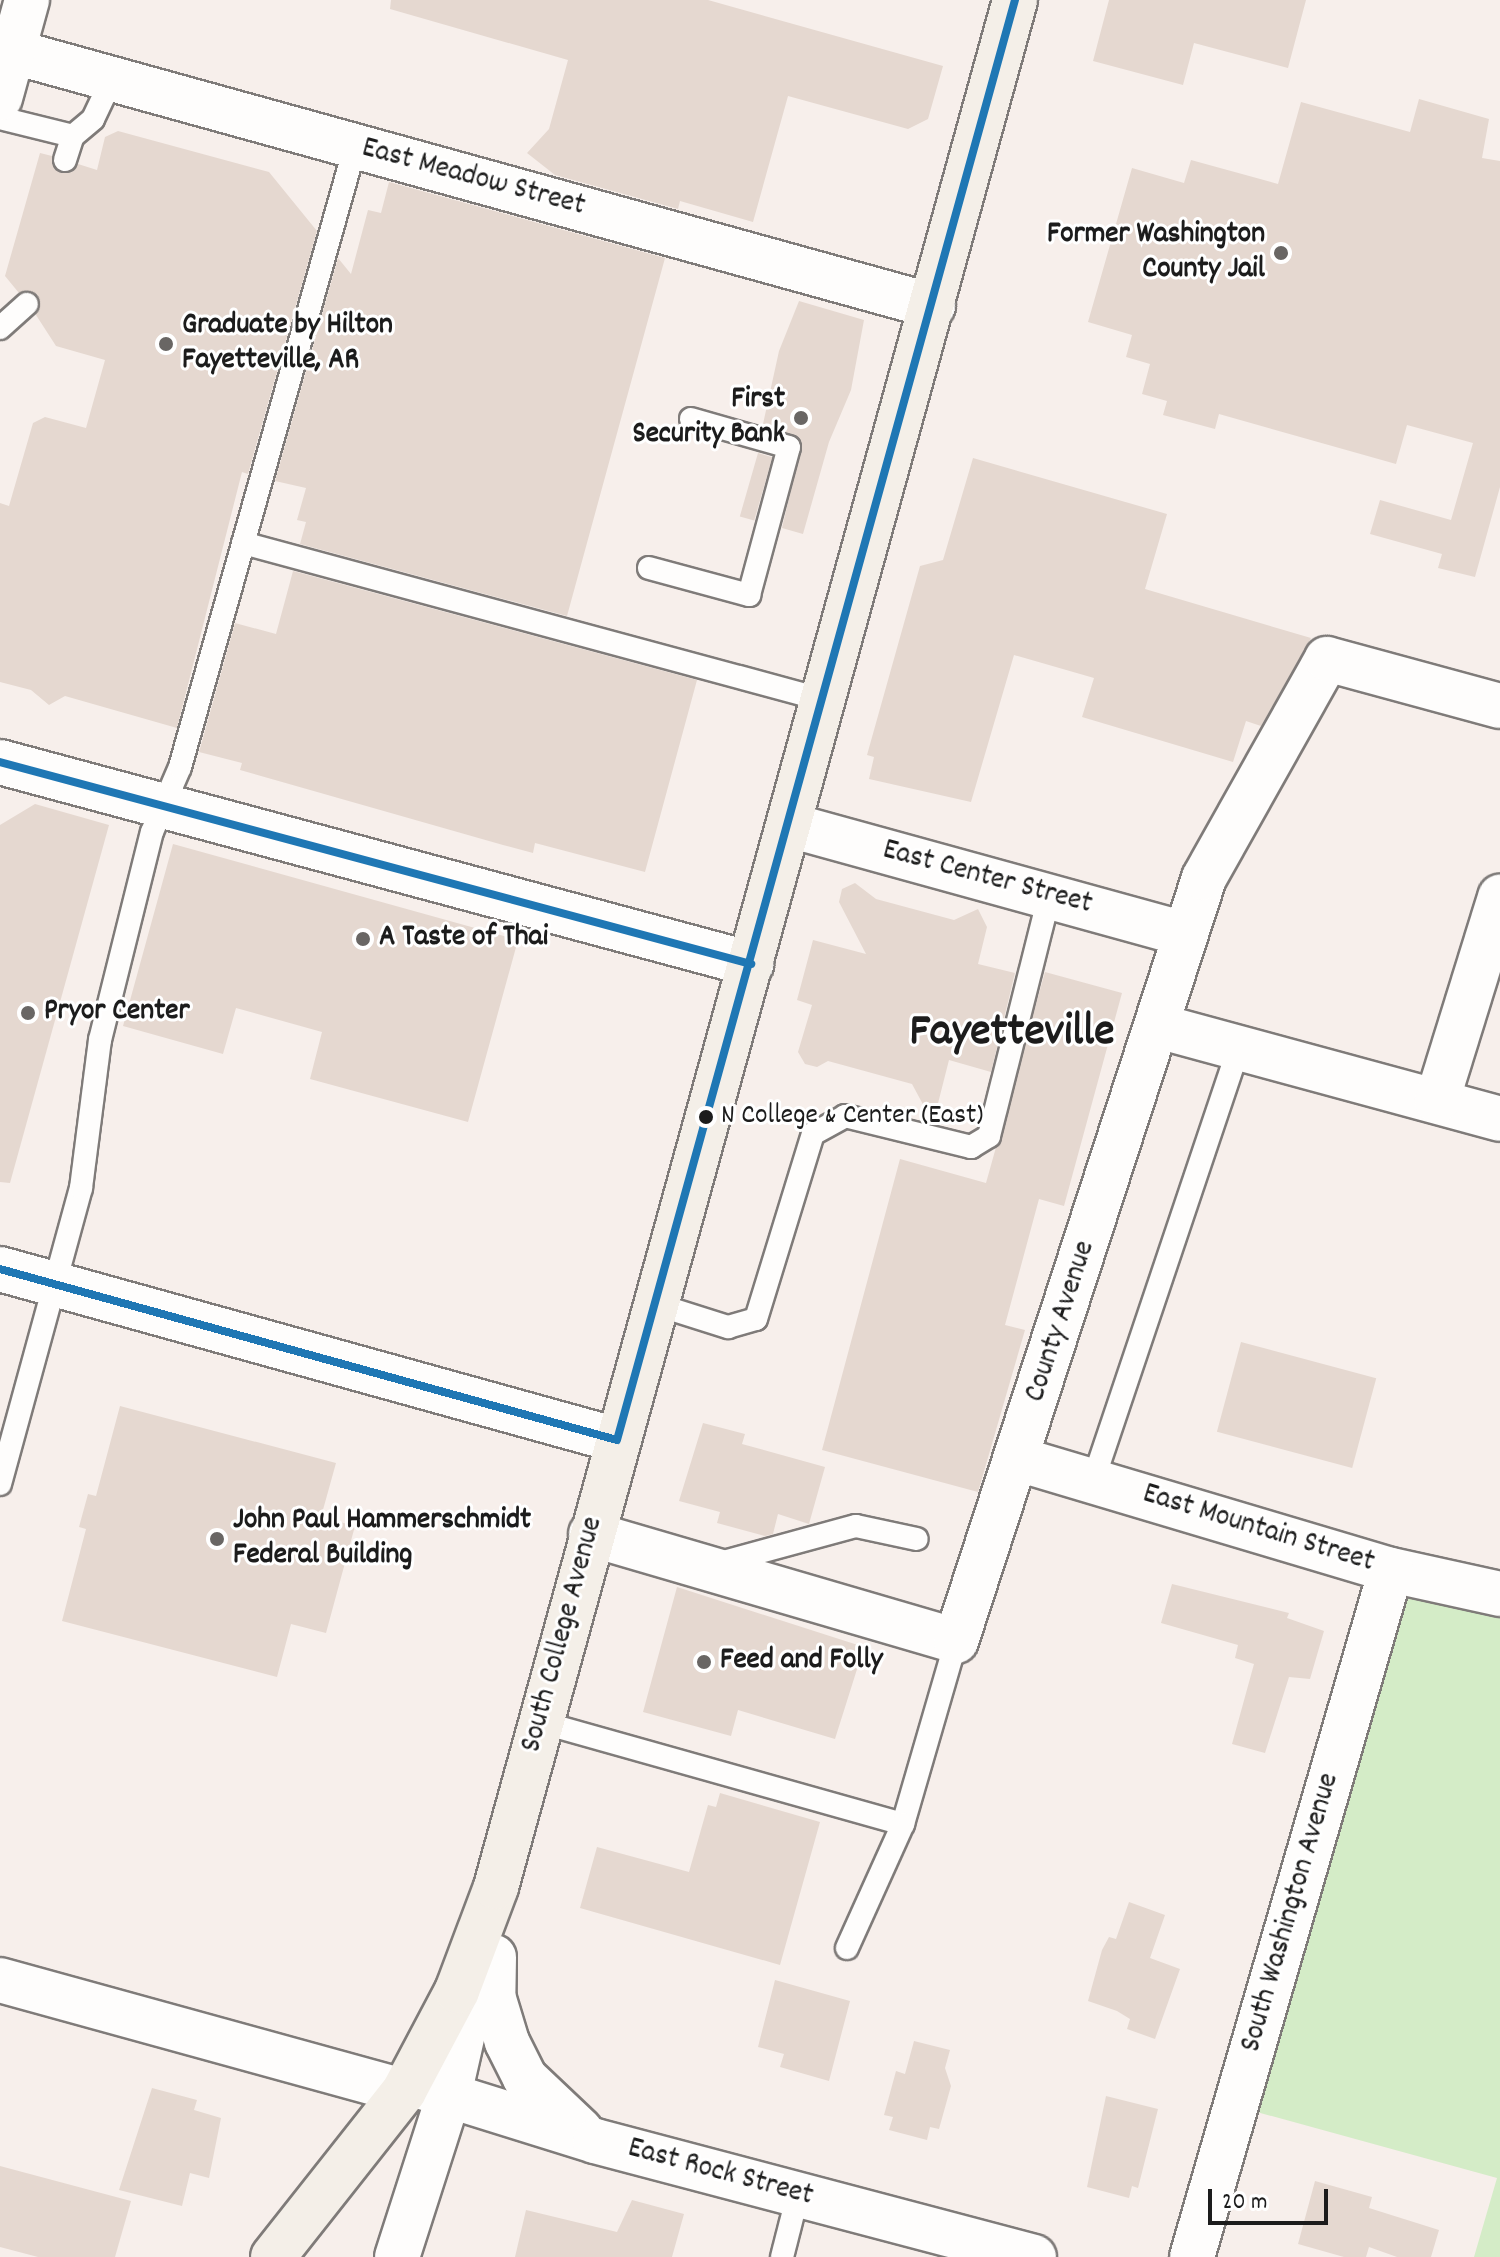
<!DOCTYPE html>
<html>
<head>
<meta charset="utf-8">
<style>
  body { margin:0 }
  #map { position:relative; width:1500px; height:2257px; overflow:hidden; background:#f7efeb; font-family:Dekko,sans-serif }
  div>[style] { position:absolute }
  .green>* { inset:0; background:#d4ecc7 }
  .building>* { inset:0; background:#e5d8d0; transform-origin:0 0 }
  .roads { filter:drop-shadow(2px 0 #7f7b79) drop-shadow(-2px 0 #7f7b79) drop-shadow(0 2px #7f7b79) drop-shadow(0 -2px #7f7b79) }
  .service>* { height:22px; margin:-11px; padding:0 11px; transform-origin:11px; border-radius:11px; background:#fefdfc }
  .minor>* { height:44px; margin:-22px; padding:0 22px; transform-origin:22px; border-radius:22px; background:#fefdfc }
  .tertiary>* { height:44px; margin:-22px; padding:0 22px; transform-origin:22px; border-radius:22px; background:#fefdfc }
  .primary>* { height:44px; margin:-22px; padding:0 22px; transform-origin:22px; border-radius:22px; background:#f4efe8 }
  .bus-1>* { height:8px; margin:-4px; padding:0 4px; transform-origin:4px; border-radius:4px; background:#1f77b4 }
  .dots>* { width:22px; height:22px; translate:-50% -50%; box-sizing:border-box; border:4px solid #fff; border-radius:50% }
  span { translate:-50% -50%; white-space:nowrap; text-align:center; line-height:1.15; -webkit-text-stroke:6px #fff; paint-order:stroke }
  .bus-label { font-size:28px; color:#1c1c1c }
  .left { translate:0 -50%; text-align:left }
  .street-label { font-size:30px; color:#1c1c1c }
  .poi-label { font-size:30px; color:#1c1c1c; font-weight:700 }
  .right { translate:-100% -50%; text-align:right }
  .town-label { font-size:46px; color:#1c1c1c; font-weight:700 }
  .scale { position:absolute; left:1208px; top:2189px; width:120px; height:36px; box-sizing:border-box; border:4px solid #1c1c1c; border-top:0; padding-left:10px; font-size:24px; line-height:28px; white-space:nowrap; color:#1c1c1c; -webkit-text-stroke:6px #fff; paint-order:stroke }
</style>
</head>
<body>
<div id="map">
  <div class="green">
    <div style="clip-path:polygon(1391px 1570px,1500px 1594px,1500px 2257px,1474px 2257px,1497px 2178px,1235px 2106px)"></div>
  </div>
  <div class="building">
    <div style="clip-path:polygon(391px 0,708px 0,943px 66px,928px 119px,908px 129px,788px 96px,753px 222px,680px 201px,678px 209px,555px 175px,527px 153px,549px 129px,568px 60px,390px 9px)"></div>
    <div style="clip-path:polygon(1109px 0,1306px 0,1288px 68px,1194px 43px,1183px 85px,1093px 61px)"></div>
    <div style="clip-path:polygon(1419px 99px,1489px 119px,1482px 158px,1500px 161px,1500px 487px,1475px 577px,1438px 568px,1442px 554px,1370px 534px,1380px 500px,1451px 520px,1473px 443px,1407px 425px,1396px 464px,1219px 414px,1215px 429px,1163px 415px,1167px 401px,1142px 394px,1150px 364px,1126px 357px,1132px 335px,1088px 322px,1132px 168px,1184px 183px,1191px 160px,1278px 184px,1301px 102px,1410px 132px)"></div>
    <div style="clip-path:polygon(118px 131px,269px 172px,317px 231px,248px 474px,242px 472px,177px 728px,65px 696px,49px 705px,31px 690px,0 682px,0 503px,9px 506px,33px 423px,45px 417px,86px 428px,105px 360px,56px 346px,36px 315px,38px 295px,19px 293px,5px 276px,40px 153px,52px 156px,61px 173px,78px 164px,97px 170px,105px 137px)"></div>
    <div style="clip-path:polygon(389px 182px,665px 258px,567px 616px,300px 544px,306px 522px,297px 520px,306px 488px,275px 481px,338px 258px,351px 274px,368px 210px,381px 213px)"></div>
    <div style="clip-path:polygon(799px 301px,864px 320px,851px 390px,829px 442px,803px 534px,782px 528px,802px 443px,763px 424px,779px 351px)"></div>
    <div style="left:758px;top:453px;width:15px;height:66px;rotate:16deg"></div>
    <div style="clip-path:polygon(973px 458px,1167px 514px,1145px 589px,1311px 638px,1261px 726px,1246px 721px,1233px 762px,1082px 717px,1094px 678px,1014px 655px,971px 802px,869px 779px,874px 757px,867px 755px,920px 566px,943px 560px)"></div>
    <div style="clip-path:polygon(293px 571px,697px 680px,645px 872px,535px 843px,533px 853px,503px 845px,240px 770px,242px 763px,199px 752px,235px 623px,276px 634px)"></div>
    <div style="clip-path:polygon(35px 804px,109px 825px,10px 1183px,0 1182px,0 825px)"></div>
    <div style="clip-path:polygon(173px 844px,518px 940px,468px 1122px,310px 1079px,322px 1032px,236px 1008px,223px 1054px,123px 1026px)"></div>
    <div style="clip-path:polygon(855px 883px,876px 899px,954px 920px,978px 909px,987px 927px,978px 964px,1015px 973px,991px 1072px,949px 1060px,933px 1123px,912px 1084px,828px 1061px,817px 1067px,805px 1064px,798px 1052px,812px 1005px,797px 1000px,813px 940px,866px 954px,839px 902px,842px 889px)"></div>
    <div style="clip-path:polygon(1045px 972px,1122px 993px,1064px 1206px,1039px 1199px,1005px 1325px,1025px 1330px,978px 1492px,822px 1450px,900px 1159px,986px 1183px)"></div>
    <div style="left:1241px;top:1342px;width:140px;height:93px;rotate:15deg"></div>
    <div style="clip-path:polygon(120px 1406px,336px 1463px,321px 1517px,355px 1526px,326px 1633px,291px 1624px,277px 1677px,62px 1621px,86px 1529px,79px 1527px,88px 1494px,96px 1496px)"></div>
    <div style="clip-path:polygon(703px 1423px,745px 1434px,742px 1444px,825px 1467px,809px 1524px,778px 1514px,773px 1534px,765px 1536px,717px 1523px,720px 1512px,679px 1501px)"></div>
    <div style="clip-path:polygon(1172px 1584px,1289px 1613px,1287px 1618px,1324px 1631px,1310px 1679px,1289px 1677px,1265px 1753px,1232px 1744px,1254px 1664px,1235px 1658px,1238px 1645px,1161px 1623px)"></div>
    <div style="clip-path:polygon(677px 1587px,864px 1647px,835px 1739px,738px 1710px,731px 1736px,643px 1712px)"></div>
    <div style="clip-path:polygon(720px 1793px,820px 1822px,780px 1965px,580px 1908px,597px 1847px,689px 1872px,708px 1805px,716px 1807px)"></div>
    <div style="clip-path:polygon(1129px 1902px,1165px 1915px,1150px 1958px,1180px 1969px,1155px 2039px,1127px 2029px,1130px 2019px,1117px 2011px,1088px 2001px,1102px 1950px,1109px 1937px,1116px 1939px)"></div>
    <div style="clip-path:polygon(775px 1980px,850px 2001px,829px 2081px,780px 2067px,784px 2054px,758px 2047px)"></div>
    <div style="clip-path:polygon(914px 2041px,950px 2050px,945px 2068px,951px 2086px,939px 2129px,930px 2127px,927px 2140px,889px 2130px,893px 2117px,884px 2115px,896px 2071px,905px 2074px)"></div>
    <div style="clip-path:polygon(152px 2088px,197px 2100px,194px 2110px,221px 2118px,209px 2178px,190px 2173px,182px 2206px,119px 2190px)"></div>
    <div style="clip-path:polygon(1106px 2096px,1158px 2109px,1138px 2188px,1132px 2186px,1129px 2198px,1087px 2187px)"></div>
    <div style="clip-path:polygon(0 2166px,131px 2201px,115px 2257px,38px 2257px,0 2247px)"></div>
    <div style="clip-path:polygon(1315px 2181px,1372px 2197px,1369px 2208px,1439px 2230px,1431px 2257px,1397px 2257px,1369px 2247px,1366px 2257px,1344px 2257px,1298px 2244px)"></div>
    <div style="clip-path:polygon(632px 2200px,684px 2214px,672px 2257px,515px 2257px,526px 2210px,617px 2232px)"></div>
  </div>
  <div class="roads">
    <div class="service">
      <div style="left:0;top:118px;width:75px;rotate:13.9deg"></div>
      <div style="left:65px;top:160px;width:25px;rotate:-72deg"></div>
      <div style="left:73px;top:136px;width:26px;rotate:-40deg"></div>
      <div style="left:93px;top:119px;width:44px;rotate:-64.6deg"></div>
      <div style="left:0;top:328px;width:36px;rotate:-42deg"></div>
      <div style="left:243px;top:543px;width:602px;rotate:15.12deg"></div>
      <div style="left:649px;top:568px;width:104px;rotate:15.1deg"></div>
      <div style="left:749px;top:595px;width:153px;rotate:-74.9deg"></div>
      <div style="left:789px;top:447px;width:102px;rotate:-164.1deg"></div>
      <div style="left:655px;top:1304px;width:77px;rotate:17.5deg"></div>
      <div style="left:728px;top:1327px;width:29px;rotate:-16deg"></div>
      <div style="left:756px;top:1319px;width:194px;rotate:-72.9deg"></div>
      <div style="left:813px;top:1134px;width:37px;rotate:-29deg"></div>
      <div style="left:845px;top:1116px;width:130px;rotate:13.8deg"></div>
      <div style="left:971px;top:1147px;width:21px;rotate:-31deg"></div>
      <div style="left:989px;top:1136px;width:246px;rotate:-75.9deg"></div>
      <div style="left:1093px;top:1481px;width:457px;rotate:-71.4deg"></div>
      <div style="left:0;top:1484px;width:307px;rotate:-74.7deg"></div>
      <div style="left:81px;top:1188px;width:149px;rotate:-82.7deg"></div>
      <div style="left:100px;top:1040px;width:214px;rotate:-76deg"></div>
      <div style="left:152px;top:832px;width:71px;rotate:-66.7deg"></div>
      <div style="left:180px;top:767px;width:644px;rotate:-74.24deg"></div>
      <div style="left:716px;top:1564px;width:145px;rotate:-15.2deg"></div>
      <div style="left:856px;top:1526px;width:62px;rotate:12deg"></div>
      <div style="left:540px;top:1722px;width:377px;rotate:15.7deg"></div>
      <div style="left:903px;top:1824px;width:191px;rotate:-73.8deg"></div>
      <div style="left:847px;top:1948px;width:136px;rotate:-65.7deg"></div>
      <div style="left:782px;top:2257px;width:65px;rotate:-75.7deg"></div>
    </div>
    <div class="minor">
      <div style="left:0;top:48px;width:968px;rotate:15.46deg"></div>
      <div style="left:0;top:98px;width:102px;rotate:-74.6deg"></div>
      <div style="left:789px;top:825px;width:410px;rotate:15.4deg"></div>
      <div style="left:1158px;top:1026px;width:354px;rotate:15.2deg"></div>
      <div style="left:1437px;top:1101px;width:214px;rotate:-72.8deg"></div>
      <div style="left:1018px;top:1459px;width:389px;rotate:16.6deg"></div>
      <div style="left:1391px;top:1570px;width:112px;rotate:12.4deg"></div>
      <div style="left:591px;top:1534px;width:380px;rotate:16.3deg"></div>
      <div style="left:956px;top:1641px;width:802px;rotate:-71.99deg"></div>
      <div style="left:1204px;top:878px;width:251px;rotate:-60.7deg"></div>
      <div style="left:1327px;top:659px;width:179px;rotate:15.2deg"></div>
      <div style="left:0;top:1980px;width:419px;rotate:15.4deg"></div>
      <div style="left:1192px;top:2257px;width:715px;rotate:-73.85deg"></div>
    </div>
    <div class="tertiary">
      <div style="left:0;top:762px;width:778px;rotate:15.05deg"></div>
      <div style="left:0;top:1269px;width:640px;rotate:15.49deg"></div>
      <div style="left:494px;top:1957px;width:39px;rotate:91deg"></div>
      <div style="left:493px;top:1996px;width:48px;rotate:73.1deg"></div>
      <div style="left:507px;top:2042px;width:40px;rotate:63.4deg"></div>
      <div style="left:525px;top:2078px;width:76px;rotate:43.4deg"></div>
      <div style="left:409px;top:2083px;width:195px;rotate:17.3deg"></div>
      <div style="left:595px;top:2141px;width:454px;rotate:14.8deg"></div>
      <div style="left:397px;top:2257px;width:170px;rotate:-72.2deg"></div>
      <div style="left:449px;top:2095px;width:135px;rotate:-77.2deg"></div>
    </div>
    <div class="primary">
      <div style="left:273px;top:2257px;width:211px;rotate:-51.7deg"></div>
      <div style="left:404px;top:2091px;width:113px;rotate:-62.1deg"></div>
      <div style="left:457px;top:1991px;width:111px;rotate:-69.4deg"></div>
      <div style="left:496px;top:1887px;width:1957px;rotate:-74.62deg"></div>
    </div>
  </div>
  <div class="bus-1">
    <div style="left:0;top:762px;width:778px;rotate:15.05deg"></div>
    <div style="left:0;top:1269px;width:640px;rotate:15.49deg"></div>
    <div style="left:617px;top:1440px;width:1494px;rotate:-74.55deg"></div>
  </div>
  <div class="dots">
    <div style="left:1281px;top:253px;background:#696664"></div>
    <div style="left:166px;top:344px;background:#696664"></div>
    <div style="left:801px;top:418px;background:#696664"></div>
    <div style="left:363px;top:939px;background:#696664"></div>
    <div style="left:28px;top:1013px;background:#696664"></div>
    <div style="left:706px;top:1117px;background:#1c1c1c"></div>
    <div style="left:217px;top:1539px;background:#696664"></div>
    <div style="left:704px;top:1662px;background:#696664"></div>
  </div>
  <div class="bus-label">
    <span class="left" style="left:721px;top:1117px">N College &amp; Center (East)</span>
  </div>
  <div class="street-label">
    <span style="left:473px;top:179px;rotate:15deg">East Meadow Street</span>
    <span style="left:987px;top:879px;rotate:15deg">East Center Street</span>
    <span style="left:1062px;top:1322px;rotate:-72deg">County Avenue</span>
    <span style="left:1258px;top:1530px;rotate:17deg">East Mountain Street</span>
    <span style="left:564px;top:1635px;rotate:-75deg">South College Avenue</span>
    <span style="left:1292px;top:1913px;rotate:-74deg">South Washington Avenue</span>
    <span style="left:720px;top:2174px;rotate:15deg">East Rock Street</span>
  </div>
  <div class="poi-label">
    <span class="right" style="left:1265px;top:253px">Former Washington<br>County Jail</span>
    <span class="left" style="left:182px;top:344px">Graduate by Hilton<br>Fayetteville, AR</span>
    <span class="right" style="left:785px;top:418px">First<br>Security Bank</span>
    <span class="left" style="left:379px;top:939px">A Taste of Thai</span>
    <span class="left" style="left:44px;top:1013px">Pryor Center</span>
    <span class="left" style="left:233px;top:1539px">John Paul Hammerschmidt<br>Federal Building</span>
    <span class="left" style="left:720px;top:1662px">Feed and Folly</span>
  </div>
  <div class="town-label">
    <span style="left:1012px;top:1034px">Fayetteville</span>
  </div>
  <div class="scale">20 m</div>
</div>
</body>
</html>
